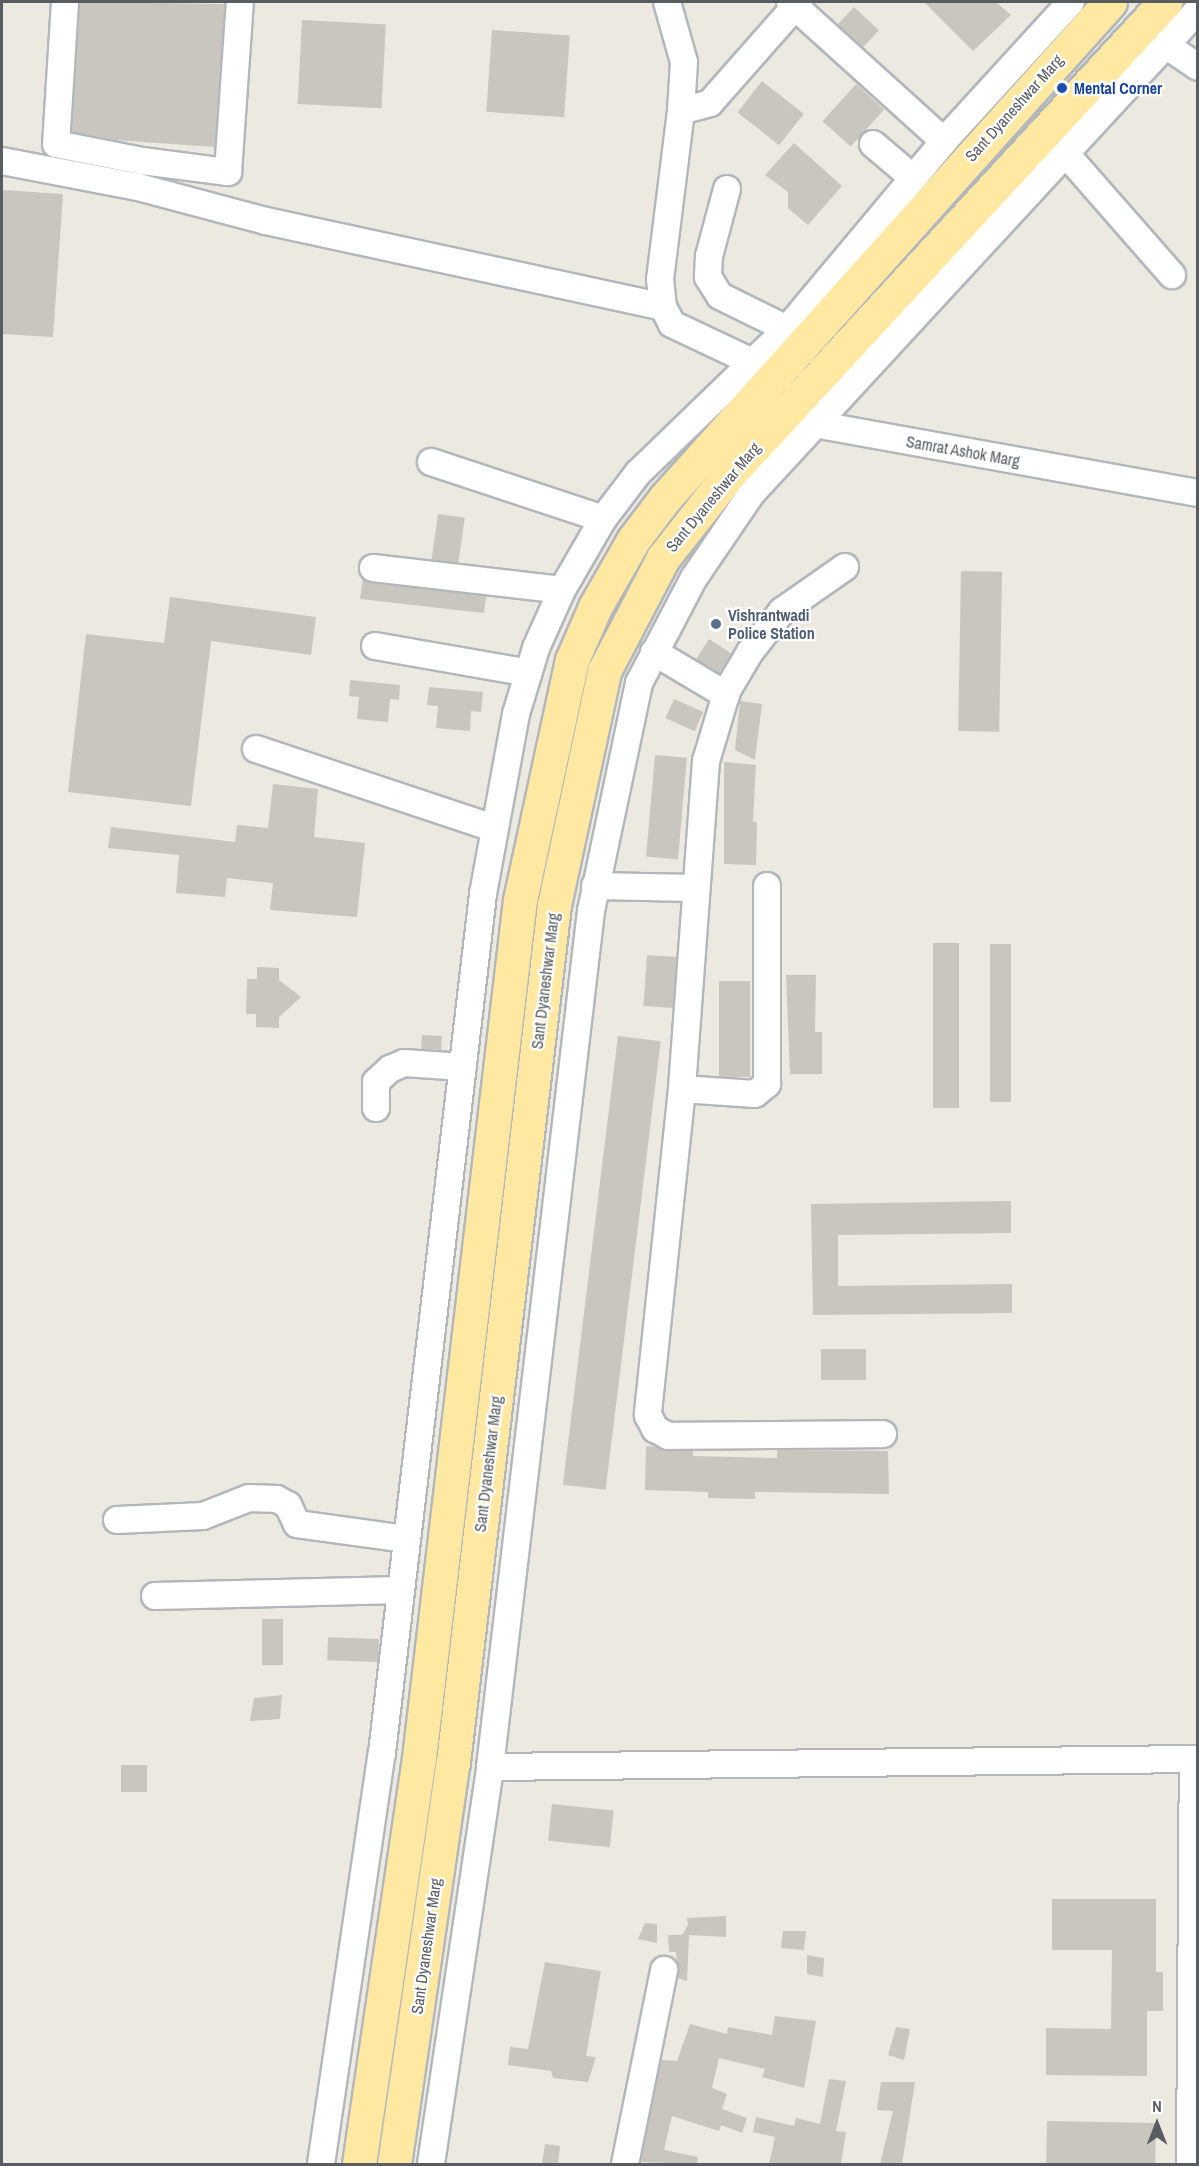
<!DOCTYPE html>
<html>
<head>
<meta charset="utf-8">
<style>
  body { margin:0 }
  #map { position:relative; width:1199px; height:2166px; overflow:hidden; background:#ece9e0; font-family:"Archivo Narrow",sans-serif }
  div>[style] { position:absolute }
  .building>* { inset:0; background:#c9c5bf; transform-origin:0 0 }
  .roads { filter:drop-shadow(2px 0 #b3b7bb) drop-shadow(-2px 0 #b3b7bb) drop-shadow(0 2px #b3b7bb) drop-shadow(0 -2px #b3b7bb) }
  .minor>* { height:26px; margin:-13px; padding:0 13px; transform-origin:13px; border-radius:13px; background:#fff }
  .major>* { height:33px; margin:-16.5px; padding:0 16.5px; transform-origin:16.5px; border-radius:16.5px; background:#ffe9a2 }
  .dots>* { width:16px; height:16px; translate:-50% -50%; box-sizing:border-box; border:3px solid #fff; border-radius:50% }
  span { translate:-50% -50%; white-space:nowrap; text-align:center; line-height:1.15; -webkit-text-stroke:4.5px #fff; paint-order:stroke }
  .transit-label { font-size:16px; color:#164399; font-weight:700 }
  .left { translate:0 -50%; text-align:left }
  .street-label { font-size:16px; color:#595d61 }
  .service-label { font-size:16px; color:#4e5e75; font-weight:700 }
  .frame { position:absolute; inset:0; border:3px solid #595d61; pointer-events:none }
  .north { position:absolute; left:1127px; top:2094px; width:60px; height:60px; -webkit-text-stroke:4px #fff; paint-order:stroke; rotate:0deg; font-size:16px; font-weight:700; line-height:24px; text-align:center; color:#595d61 }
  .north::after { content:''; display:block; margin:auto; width:21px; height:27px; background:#595d61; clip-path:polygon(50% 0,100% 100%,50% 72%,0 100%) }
</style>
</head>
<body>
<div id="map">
  <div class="building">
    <div style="clip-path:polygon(80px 2px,225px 4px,215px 147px,115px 140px,72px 132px)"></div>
    <div style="clip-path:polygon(924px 2px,996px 2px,1011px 15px,973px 51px)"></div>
    <div style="left:854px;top:7px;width:34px;height:24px;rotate:43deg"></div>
    <div style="left:302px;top:20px;width:84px;height:84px;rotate:3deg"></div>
    <div style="left:492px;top:30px;width:78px;height:82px;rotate:4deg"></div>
    <div style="left:762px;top:81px;width:53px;height:40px;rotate:38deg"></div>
    <div style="left:856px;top:84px;width:38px;height:50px;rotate:42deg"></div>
    <div style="clip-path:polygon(794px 143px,842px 186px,808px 225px,788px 208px,788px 192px,765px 175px)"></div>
    <div style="clip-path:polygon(2px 190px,63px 194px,53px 337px,2px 334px)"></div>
    <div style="left:438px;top:514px;width:27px;height:46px;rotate:8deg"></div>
    <div style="left:961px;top:571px;width:41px;height:160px;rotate:1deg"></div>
    <div style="clip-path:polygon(363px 578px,371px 583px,486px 596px,484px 613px,360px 599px)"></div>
    <div style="clip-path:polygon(170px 597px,316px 617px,311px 655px,211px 641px,191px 806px,68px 792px,86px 634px,164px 643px)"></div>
    <div style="left:709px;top:639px;width:27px;height:24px;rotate:33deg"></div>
    <div style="clip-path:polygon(350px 680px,400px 685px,399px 700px,390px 699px,388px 722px,357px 719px,359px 697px,349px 696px)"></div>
    <div style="clip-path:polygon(429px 687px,483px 692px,481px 712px,471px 711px,470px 731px,436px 728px,438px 706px,427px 705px)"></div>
    <div style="left:674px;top:699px;width:32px;height:21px;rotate:24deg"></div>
    <div style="clip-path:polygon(740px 701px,762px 704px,755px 760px,735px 750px)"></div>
    <div style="left:655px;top:755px;width:32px;height:102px;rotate:5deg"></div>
    <div style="clip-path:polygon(724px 762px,756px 765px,753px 822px,757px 822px,756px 865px,724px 864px)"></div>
    <div style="clip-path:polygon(273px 784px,318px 789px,314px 837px,365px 843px,357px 917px,270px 910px,273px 883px,227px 878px,225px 897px,176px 893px,179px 855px,108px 848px,111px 827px,235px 842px,237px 825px,268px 828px)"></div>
    <div style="left:933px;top:943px;width:26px;height:165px"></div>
    <div style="left:990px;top:944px;width:21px;height:158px"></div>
    <div style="left:647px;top:955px;width:30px;height:51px;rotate:4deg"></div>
    <div style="clip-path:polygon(257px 967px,279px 968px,279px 980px,301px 997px,279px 1017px,279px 1028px,256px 1027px,256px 1014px,246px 1014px,247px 979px,257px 979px)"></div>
    <div style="clip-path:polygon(786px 975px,816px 975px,815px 1032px,822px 1032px,822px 1074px,790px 1074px)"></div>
    <div style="left:719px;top:981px;width:31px;height:96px"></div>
    <div style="left:422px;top:1035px;width:20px;height:14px;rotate:3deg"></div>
    <div style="left:618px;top:1036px;width:43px;height:452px;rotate:7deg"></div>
    <div style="clip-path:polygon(1011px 1201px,1011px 1233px,838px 1235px,838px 1286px,1012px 1284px,1012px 1313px,813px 1315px,811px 1204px)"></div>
    <div style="left:821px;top:1349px;width:45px;height:31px"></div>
    <div style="clip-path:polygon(646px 1446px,693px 1451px,693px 1456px,777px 1458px,777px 1450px,888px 1451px,889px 1494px,755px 1492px,755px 1499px,708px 1498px,708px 1492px,645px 1490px)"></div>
    <div style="left:283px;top:1619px;width:46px;height:21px;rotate:90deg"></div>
    <div style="left:379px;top:1639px;width:23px;height:51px;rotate:92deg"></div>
    <div style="clip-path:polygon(282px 1695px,280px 1719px,250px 1721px,254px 1698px)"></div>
    <div style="left:121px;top:1765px;width:26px;height:27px"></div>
    <div style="left:552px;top:1804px;width:62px;height:37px;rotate:6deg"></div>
    <div style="clip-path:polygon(1052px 1899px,1156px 1899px,1156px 1972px,1163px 1972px,1163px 2011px,1147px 2011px,1147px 2076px,1046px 2075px,1046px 2028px,1111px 2029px,1112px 1950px,1052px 1950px)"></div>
    <div style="clip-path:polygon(726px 1916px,726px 1937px,689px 1935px,687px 1981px,678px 1978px,676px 1952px,669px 1952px,668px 1935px,682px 1935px,688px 1925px,687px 1918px)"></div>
    <div style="clip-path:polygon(645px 1923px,657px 1924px,657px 1943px,638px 1939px)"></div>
    <div style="clip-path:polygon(783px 1931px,806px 1931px,804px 1950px,781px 1948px)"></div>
    <div style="clip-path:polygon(807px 1955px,824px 1958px,823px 1977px,807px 1974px)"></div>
    <div style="clip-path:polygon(545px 1962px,601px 1971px,586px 2056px,596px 2057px,588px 2082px,553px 2078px,551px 2071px,508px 2065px,510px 2047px,528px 2049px)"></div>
    <div style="clip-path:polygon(775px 2016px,816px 2021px,804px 2088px,762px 2077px,765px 2069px,719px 2058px,712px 2088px,727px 2094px,722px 2109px,747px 2118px,742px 2133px,721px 2125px,719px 2131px,672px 2116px,664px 2150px,698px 2157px,697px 2164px,641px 2162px,661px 2060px,677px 2061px,690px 2024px,727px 2034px,728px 2027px,772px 2035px)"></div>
    <div style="clip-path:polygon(896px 2027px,910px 2029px,904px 2060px,888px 2055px)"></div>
    <div style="clip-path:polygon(829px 2079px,846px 2081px,836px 2131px,846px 2132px,841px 2164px,769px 2164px,775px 2137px,753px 2132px,756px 2117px,794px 2126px,796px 2118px,820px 2124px)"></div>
    <div style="clip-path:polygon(881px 2082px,915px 2082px,902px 2164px,880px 2164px,893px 2111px,877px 2110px)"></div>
    <div style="left:1047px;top:2121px;width:109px;height:43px;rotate:1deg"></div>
    <div style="clip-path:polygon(545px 2144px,560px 2146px,558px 2164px,542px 2164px)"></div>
  </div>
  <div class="roads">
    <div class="minor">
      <div style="left:65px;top:2px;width:142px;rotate:93.6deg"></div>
      <div style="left:56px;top:144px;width:88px;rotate:11.2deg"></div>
      <div style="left:142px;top:161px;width:87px;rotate:7.3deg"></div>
      <div style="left:228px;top:172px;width:170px;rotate:-86deg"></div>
      <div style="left:667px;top:2px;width:62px;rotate:74.2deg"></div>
      <div style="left:684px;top:62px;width:49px;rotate:93.5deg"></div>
      <div style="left:681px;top:111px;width:169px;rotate:97.1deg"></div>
      <div style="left:660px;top:279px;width:28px;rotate:84deg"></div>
      <div style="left:663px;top:307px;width:19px;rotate:62deg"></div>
      <div style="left:672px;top:324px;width:91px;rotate:25.4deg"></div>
      <div style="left:790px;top:2px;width:207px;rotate:42.1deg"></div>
      <div style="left:1167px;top:46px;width:37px;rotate:34deg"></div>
      <div style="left:681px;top:111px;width:30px;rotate:-15deg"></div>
      <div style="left:710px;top:103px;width:135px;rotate:-48.6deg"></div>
      <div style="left:873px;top:144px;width:52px;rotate:40.4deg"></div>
      <div style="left:1066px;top:154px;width:161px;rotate:48.8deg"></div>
      <div style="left:2px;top:161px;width:138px;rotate:10.8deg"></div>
      <div style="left:138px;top:187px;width:132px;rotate:14.9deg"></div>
      <div style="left:266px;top:221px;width:406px;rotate:12.2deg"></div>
      <div style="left:727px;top:189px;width:69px;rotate:105deg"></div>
      <div style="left:709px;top:256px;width:21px;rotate:93deg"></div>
      <div style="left:708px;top:277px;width:22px;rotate:58deg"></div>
      <div style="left:720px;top:296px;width:75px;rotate:26.2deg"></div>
      <div style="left:805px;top:417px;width:11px;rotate:38deg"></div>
      <div style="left:814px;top:424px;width:390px;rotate:10.2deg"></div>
      <div style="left:431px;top:462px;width:181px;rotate:18.3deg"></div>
      <div style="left:845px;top:567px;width:77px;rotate:145.1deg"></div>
      <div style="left:782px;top:611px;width:52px;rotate:128deg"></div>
      <div style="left:750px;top:652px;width:45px;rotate:120.5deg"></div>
      <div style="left:727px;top:691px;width:73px;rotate:106.7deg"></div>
      <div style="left:706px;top:761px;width:329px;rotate:94.2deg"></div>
      <div style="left:682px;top:1089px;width:328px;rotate:96deg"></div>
      <div style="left:648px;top:1415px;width:16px;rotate:63deg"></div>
      <div style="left:655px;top:1429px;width:15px;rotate:28deg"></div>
      <div style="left:668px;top:1436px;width:215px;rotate:-0.5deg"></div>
      <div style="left:373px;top:568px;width:190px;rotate:6.6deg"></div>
      <div style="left:375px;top:646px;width:156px;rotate:9.9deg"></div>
      <div style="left:654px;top:652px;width:84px;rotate:30.8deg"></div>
      <div style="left:256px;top:749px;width:251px;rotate:18.4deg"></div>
      <div style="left:595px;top:886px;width:100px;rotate:1.1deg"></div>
      <div style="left:682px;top:1089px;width:73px;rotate:3.9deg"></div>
      <div style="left:755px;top:1094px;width:16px;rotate:-40deg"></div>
      <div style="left:767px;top:1084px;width:198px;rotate:-90deg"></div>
      <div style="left:376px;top:1108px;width:26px;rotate:-90deg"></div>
      <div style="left:376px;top:1082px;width:19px;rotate:-43deg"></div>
      <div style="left:390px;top:1069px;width:15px;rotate:-23deg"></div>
      <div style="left:404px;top:1063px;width:59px;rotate:3.9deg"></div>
      <div style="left:117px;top:1520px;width:86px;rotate:-2.7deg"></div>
      <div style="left:203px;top:1516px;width:49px;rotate:-21.4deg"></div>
      <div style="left:249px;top:1498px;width:28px;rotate:2deg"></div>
      <div style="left:277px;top:1499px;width:13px;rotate:29deg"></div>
      <div style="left:288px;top:1505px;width:21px;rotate:65deg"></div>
      <div style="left:297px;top:1524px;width:111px;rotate:7.8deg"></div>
      <div style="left:155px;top:1596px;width:246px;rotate:-1.4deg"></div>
      <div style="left:490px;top:1767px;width:708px;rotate:-0.65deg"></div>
      <div style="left:321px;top:2164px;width:416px;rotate:-81.6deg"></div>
      <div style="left:382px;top:1753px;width:865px;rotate:-83.29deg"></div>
      <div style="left:483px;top:894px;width:183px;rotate:-79.6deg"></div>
      <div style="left:516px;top:714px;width:69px;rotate:-73.1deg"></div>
      <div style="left:536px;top:648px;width:64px;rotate:-65.9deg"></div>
      <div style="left:562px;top:590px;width:82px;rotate:-60deg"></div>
      <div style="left:603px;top:519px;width:58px;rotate:-52.7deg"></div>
      <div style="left:638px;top:473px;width:207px;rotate:-44deg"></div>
      <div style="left:787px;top:329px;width:245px;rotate:-50.1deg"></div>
      <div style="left:944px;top:141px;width:188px;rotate:-47.6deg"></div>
      <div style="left:431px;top:2164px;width:401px;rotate:-81.5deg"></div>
      <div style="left:490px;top:1767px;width:862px;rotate:-83.27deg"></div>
      <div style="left:591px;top:911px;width:233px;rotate:-78.1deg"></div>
      <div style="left:639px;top:683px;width:119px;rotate:-62.4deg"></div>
      <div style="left:694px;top:578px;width:102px;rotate:-55.8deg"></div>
      <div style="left:751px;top:494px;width:659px;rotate:-47.28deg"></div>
      <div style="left:625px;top:2164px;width:198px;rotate:-78.6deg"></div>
      <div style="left:1190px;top:2164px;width:405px;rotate:-89.6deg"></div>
    </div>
    <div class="major">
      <div style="left:359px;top:2164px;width:410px;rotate:-81.6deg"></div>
      <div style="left:419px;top:1758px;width:864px;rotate:-83.29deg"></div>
      <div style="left:520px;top:900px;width:246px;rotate:-77.8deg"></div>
      <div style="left:572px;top:660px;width:58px;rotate:-66.5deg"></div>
      <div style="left:595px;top:607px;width:78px;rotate:-60.2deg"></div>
      <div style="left:634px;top:539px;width:53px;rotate:-52.7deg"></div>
      <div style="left:666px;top:497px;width:665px;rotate:-48.11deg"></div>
      <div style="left:394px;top:2164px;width:406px;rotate:-81.7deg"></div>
      <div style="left:453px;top:1762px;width:863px;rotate:-83.28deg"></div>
      <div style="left:554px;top:905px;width:239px;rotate:-77.9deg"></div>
      <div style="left:604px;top:671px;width:127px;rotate:-62.4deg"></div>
      <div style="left:663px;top:558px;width:107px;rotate:-51.8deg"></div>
      <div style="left:729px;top:474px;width:643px;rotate:-47.27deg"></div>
    </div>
  </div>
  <div class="dots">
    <div style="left:1062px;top:88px;background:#1a4fb4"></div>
    <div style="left:716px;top:624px;background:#5c6f8a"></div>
  </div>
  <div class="transit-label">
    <span class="left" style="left:1074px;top:88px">Mental Corner</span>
  </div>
  <div class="street-label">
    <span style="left:1014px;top:108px;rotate:-48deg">Sant Dyaneshwar Marg</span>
    <span style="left:963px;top:451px;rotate:10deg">Samrat Ashok Marg</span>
    <span style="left:713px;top:497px;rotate:-50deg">Sant Dyaneshwar Marg</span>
    <span style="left:545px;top:981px;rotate:-83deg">Sant Dyaneshwar Marg</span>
    <span style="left:488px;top:1464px;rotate:-83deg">Sant Dyaneshwar Marg</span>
    <span style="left:426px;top:1946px;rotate:-82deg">Sant Dyaneshwar Marg</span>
  </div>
  <div class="service-label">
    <span class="left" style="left:728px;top:624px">Vishrantwadi<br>Police Station</span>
  </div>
  <div class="frame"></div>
  <div class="north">N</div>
</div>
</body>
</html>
